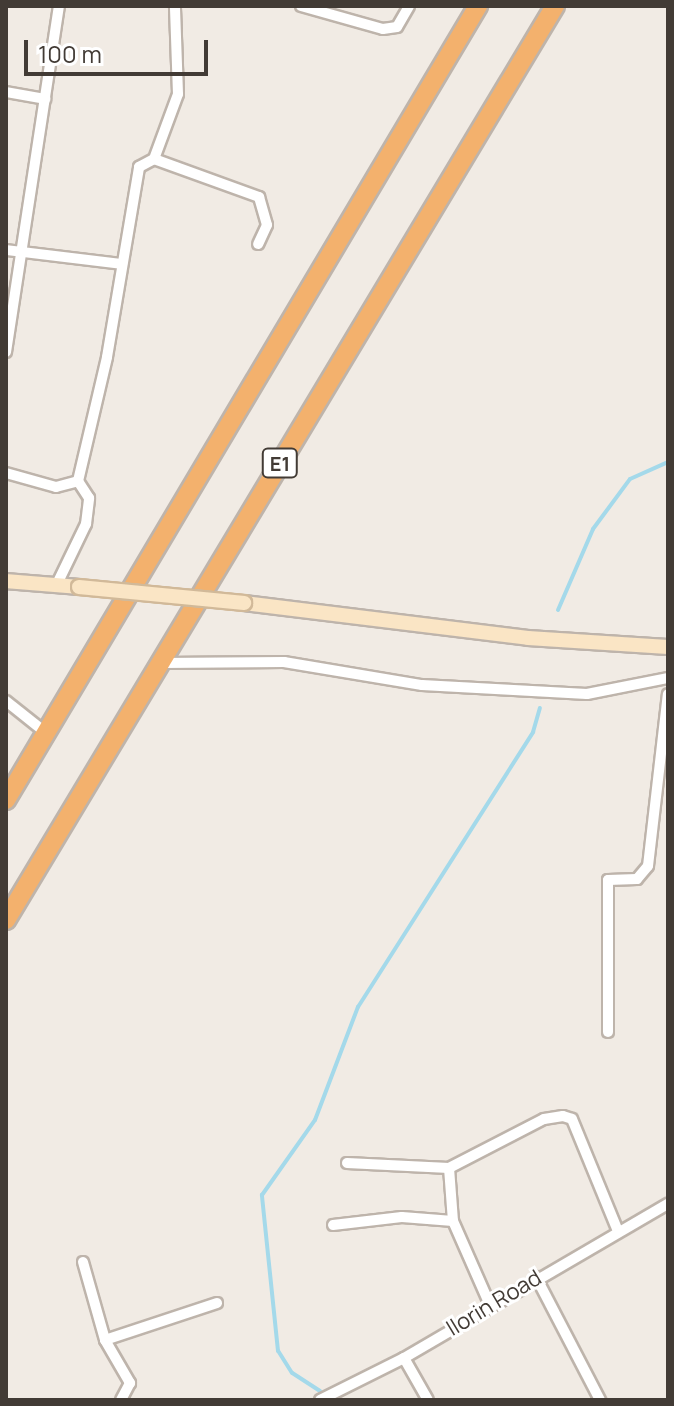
<!DOCTYPE html>
<html>
<head>
<meta charset="utf-8">
<style>
  body { margin:0 }
  #map { position:relative; width:674px; height:1406px; overflow:hidden; background:#f1ebe4; font-family:Manrope,sans-serif }
  div>[style] { position:absolute }
  .stream>* { height:4px; margin:-2px; padding:0 2px; transform-origin:2px; border-radius:2px; background:#a4d9ea }
  .roads { filter:drop-shadow(2px 0 #beb4ab) drop-shadow(-2px 0 #beb4ab) drop-shadow(0 2px #beb4ab) drop-shadow(0 -2px #beb4ab) }
  .street>* { height:10px; margin:-5px; padding:0 5px; transform-origin:5px; border-radius:5px; background:#fff }
  .secondary>* { height:14px; margin:-7px; padding:0 7px; transform-origin:7px; border-radius:7px; background:#fae5c5 }
  .highway>* { height:18px; margin:-9px; padding:0 9px; transform-origin:9px; border-radius:9px; background:#f3b16d }
  .bridges { filter:drop-shadow(2px 0 #d1b999) drop-shadow(-2px 0 #d1b999) drop-shadow(0 2px #d1b999) drop-shadow(0 -2px #d1b999) }
  .secondary-bridge>* { height:14px; margin:-7px; padding:0 7px; transform-origin:7px; border-radius:7px; background:#fae5c5 }
  span { translate:-50% -50%; white-space:nowrap; text-align:center; line-height:1.15; -webkit-text-stroke:6px #fff; paint-order:stroke }
  .shield-label span { padding:2px 6px; background:#fff; border:2px solid; border-radius:6px; -webkit-text-stroke-width:0 }
  .shield-label { font-size:20px; color:#423b35; font-weight:700 }
  .street-label { font-size:22px; color:#423b35 }
  .frame { position:absolute; inset:0; border:8px solid #423b35; pointer-events:none }
  .scale { position:absolute; left:24px; top:40px; width:184px; height:36px; box-sizing:border-box; border:4px solid #423b35; border-top:0; padding-left:10px; font-size:24px; line-height:28px; white-space:nowrap; color:#423b35; -webkit-text-stroke:6px #fff; paint-order:stroke }
</style>
</head>
<body>
<div id="map">
  <div class="stream">
    <div style="left:558px;top:610px;width:88px;rotate:-66.6deg"></div>
    <div style="left:593px;top:529px;width:62px;rotate:-53.5deg"></div>
    <div style="left:630px;top:479px;width:42px;rotate:-24.1deg"></div>
    <div style="left:320px;top:1391px;width:33px;rotate:-147deg"></div>
    <div style="left:292px;top:1373px;width:26px;rotate:-122deg"></div>
    <div style="left:278px;top:1351px;width:157px;rotate:-95.9deg"></div>
    <div style="left:262px;top:1195px;width:92px;rotate:-54.8deg"></div>
    <div style="left:315px;top:1120px;width:121px;rotate:-69.2deg"></div>
    <div style="left:358px;top:1007px;width:326px;rotate:-57.5deg"></div>
    <div style="left:533px;top:732px;width:25px;rotate:-74deg"></div>
  </div>
  <div class="roads">
    <div class="street">
      <div style="left:301px;top:6px;width:85px;rotate:15.7deg"></div>
      <div style="left:383px;top:29px;width:14px;rotate:-8deg"></div>
      <div style="left:397px;top:27px;width:24px;rotate:-60deg"></div>
      <div style="left:6px;top:92px;width:40px;rotate:10deg"></div>
      <div style="left:154px;top:159px;width:112px;rotate:19.9deg"></div>
      <div style="left:259px;top:197px;width:29px;rotate:74deg"></div>
      <div style="left:267px;top:225px;width:21px;rotate:115deg"></div>
      <div style="left:6px;top:250px;width:117px;rotate:6.9deg"></div>
      <div style="left:6px;top:352px;width:350px;rotate:-81.3deg"></div>
      <div style="left:6px;top:473px;width:52px;rotate:15.6deg"></div>
      <div style="left:56px;top:487px;width:23px;rotate:-15deg"></div>
      <div style="left:57px;top:584px;width:67px;rotate:-64.2deg"></div>
      <div style="left:86px;top:524px;width:26px;rotate:-83deg"></div>
      <div style="left:89px;top:498px;width:20px;rotate:-123deg"></div>
      <div style="left:78px;top:481px;width:127px;rotate:-76.8deg"></div>
      <div style="left:107px;top:357px;width:193px;rotate:-80.4deg"></div>
      <div style="left:139px;top:167px;width:17px;rotate:-28deg"></div>
      <div style="left:154px;top:159px;width:69px;rotate:-69.7deg"></div>
      <div style="left:178px;top:94px;width:88px;rotate:-92deg"></div>
      <div style="left:162px;top:663px;width:122px;rotate:-0.5deg"></div>
      <div style="left:284px;top:662px;width:140px;rotate:9.5deg"></div>
      <div style="left:422px;top:685px;width:165px;rotate:3.1deg"></div>
      <div style="left:587px;top:694px;width:83px;rotate:-11.2deg"></div>
      <div style="left:6px;top:701px;width:50px;rotate:38.5deg"></div>
      <div style="left:608px;top:1032px;width:152px;rotate:-90deg"></div>
      <div style="left:608px;top:880px;width:29px;rotate:-2deg"></div>
      <div style="left:637px;top:879px;width:17px;rotate:-50deg"></div>
      <div style="left:648px;top:866px;width:173px;rotate:-83.4deg"></div>
      <div style="left:347px;top:1163px;width:102px;rotate:2.8deg"></div>
      <div style="left:449px;top:1168px;width:107px;rotate:-27.3deg"></div>
      <div style="left:544px;top:1119px;width:19px;rotate:-9deg"></div>
      <div style="left:563px;top:1116px;width:9px;rotate:18deg"></div>
      <div style="left:572px;top:1119px;width:121px;rotate:67.7deg"></div>
      <div style="left:449px;top:1168px;width:53px;rotate:85.7deg"></div>
      <div style="left:453px;top:1221px;width:92px;rotate:66.2deg"></div>
      <div style="left:333px;top:1225px;width:69px;rotate:-6.6deg"></div>
      <div style="left:402px;top:1217px;width:51px;rotate:4.5deg"></div>
      <div style="left:83px;top:1262px;width:81px;rotate:74.2deg"></div>
      <div style="left:105px;top:1340px;width:50px;rotate:59.8deg"></div>
      <div style="left:130px;top:1383px;width:19px;rotate:118deg"></div>
      <div style="left:536px;top:1277px;width:139px;rotate:62.5deg"></div>
      <div style="left:105px;top:1340px;width:118px;rotate:-18.3deg"></div>
      <div style="left:404px;top:1358px;width:48px;rotate:60.3deg"></div>
      <div style="left:320px;top:1400px;width:94px;rotate:-26.6deg"></div>
      <div style="left:404px;top:1358px;width:306px;rotate:-30.3deg"></div>
    </div>
    <div class="secondary">
      <div style="left:6px;top:581px;width:73px;rotate:4.7deg"></div>
      <div style="left:244px;top:603px;width:286px;rotate:7deg"></div>
      <div style="left:528px;top:638px;width:140px;rotate:3.7deg"></div>
    </div>
    <div class="highway">
      <div style="left:6px;top:800px;width:924px;rotate:-59.27deg"></div>
      <div style="left:6px;top:920px;width:1066px;rotate:-59.01deg"></div>
    </div>
  </div>
  <div class="bridges">
    <div class="secondary-bridge">
      <div style="left:79px;top:587px;width:166px;rotate:5.5deg"></div>
    </div>
  </div>
  <div class="shield-label">
    <span style="left:280px;top:463px">E1</span>
  </div>
  <div class="street-label">
    <span style="left:494px;top:1303px;rotate:-31deg">Ilorin Road</span>
  </div>
  <div class="frame"></div>
  <div class="scale">100 m</div>
</div>
</body>
</html>
